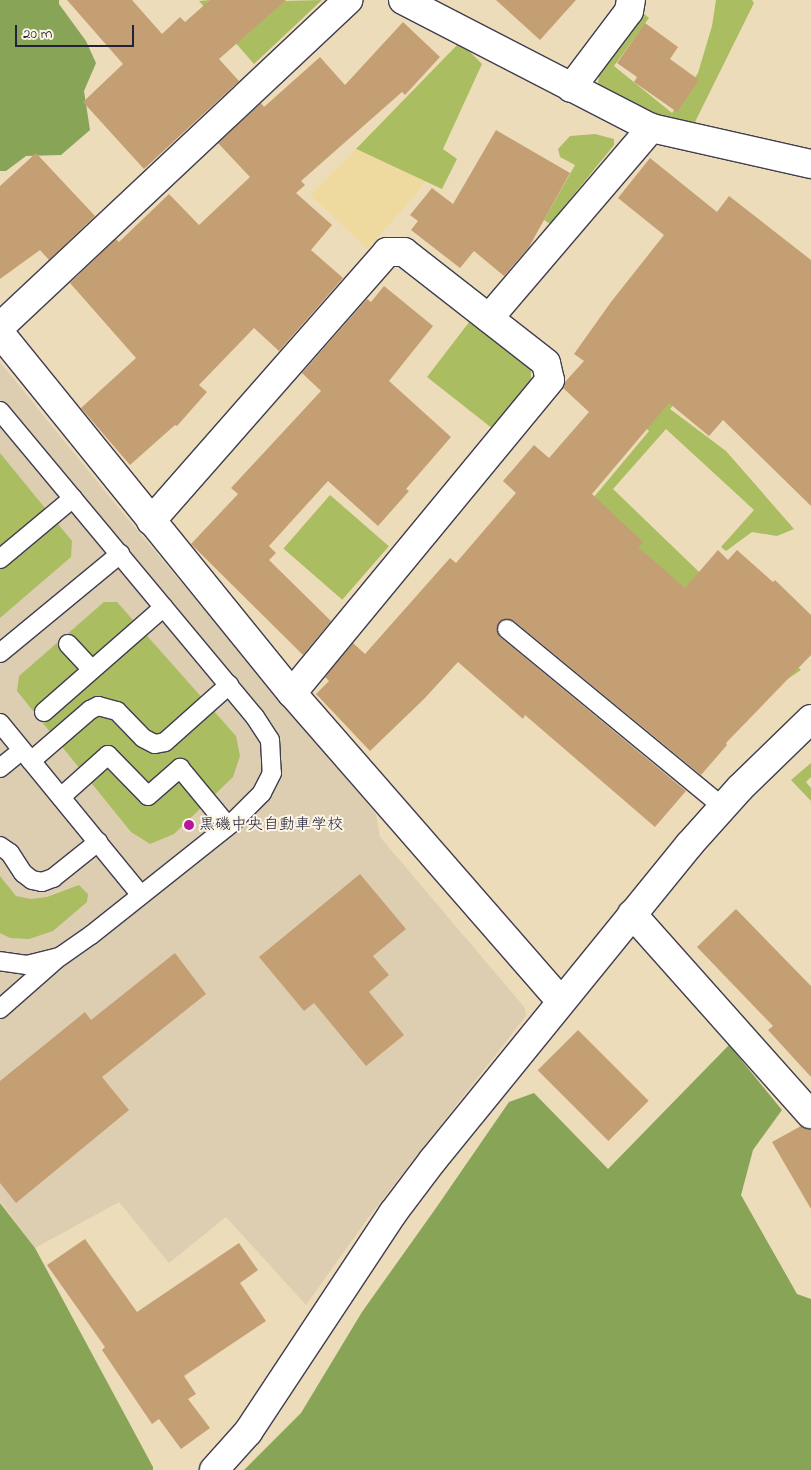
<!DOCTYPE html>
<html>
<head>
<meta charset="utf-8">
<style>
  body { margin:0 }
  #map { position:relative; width:811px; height:1470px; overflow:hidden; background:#eddcba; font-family:"Indie Flower","Klee One",sans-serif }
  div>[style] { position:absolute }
  .built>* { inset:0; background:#ddceb2 }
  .green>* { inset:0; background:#aabd61; transform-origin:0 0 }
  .forest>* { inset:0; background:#87a457 }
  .sand>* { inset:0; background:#eeda9e }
  .building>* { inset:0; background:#c59f74; transform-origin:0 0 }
  .roads { filter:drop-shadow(1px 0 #403e4e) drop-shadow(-1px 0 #403e4e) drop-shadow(0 1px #403e4e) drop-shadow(0 -1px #403e4e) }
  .service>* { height:18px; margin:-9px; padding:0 9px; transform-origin:9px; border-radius:9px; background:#fff }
  .minor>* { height:28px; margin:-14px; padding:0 14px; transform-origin:14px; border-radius:14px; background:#fff }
  .tertiary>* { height:28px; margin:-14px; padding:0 14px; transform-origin:14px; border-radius:14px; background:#fff }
  .dots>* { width:14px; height:14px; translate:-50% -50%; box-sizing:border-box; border:2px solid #fcf5e5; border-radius:50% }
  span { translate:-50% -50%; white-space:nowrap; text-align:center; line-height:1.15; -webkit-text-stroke:4px #fcf5e5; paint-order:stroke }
  .poi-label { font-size:16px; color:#22223b }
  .left { translate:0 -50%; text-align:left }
  .scale { position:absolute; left:15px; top:25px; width:119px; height:22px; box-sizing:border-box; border:2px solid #22223b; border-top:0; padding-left:6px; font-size:15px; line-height:18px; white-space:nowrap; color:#22223b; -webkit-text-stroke:4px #fcf5e5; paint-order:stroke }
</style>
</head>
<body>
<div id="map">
  <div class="built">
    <div style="clip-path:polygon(0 362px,117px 506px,376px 814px,380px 837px,525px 1008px,526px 1016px,368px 1218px,306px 1305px,226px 1217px,169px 1263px,119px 1202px,35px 1248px,0 1201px)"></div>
  </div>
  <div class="green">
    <div style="clip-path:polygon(210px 0,207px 3px,322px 0,254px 64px,199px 1px)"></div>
    <div style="clip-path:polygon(716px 0,752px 0,754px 3px,695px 122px,653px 118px,598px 85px,599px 75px,644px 14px,649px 18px,614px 66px,672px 113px,698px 73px,712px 26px)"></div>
    <div style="clip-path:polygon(460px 42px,482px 64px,443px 149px,457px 159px,442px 189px,356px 149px)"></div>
    <div style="clip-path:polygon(595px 134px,614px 139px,614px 145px,550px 224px,544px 220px,575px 165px,560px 157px,558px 149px,570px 136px)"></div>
    <div style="clip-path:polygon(470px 321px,531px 369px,531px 381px,493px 429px,427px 377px)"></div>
    <div style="clip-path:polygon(695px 381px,670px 409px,726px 451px,794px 529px,777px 536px,752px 532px,726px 551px,721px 547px,754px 510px,666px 429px,613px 489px,801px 670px,786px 680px,533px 570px,649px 431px,620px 402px)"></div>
    <div style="clip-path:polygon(0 453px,72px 541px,71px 557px,0 618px)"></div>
    <div style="left:330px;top:495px;width:78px;height:71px;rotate:41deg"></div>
    <div style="clip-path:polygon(104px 602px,117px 602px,236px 736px,240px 756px,233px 777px,174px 834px,150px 844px,131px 832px,17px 691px,19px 676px)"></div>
    <div style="clip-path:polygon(811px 763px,811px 777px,806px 782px,811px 788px,811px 801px,791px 780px)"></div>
    <div style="clip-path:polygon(0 876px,16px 896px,31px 899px,47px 897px,79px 885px,88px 894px,87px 902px,53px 931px,29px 939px,10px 938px,0 933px)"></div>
  </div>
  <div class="forest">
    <div style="clip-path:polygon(0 0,59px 0,59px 4px,86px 41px,96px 63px,84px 91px,90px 130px,61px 155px,26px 156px,6px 171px,0 171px)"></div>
    <div style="clip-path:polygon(729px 1045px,782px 1110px,753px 1150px,741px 1195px,797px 1294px,811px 1299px,811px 1470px,244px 1470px,301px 1413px,362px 1312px,436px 1208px,509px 1102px,534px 1093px,608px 1169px)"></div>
    <div style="clip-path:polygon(0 1203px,35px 1248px,153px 1467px,153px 1470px,0 1470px)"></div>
  </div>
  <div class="sand">
    <div style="clip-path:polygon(356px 149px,426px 182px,368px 249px,310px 195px)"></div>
  </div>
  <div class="building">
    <div style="clip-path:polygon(67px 0,132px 0,162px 34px,180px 17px,185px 22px,210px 0,286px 0,219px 59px,239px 81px,144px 169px,83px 102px,123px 64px)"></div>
    <div style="clip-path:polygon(496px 0,576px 0,540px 40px)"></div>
    <div style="clip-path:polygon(403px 22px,440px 57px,405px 95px,402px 92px,301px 181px,305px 185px,296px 193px,332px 225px,311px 250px,343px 278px,279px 351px,254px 328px,199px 385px,207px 392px,177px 426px,175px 425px,130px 465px,81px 408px,136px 358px,70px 283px,116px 239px,119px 242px,169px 194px,199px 225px,250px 177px,218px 143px,261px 103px,264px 107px,320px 57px,345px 85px)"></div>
    <div style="clip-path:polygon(645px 23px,678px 47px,670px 59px,699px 80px,677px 112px,634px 82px,637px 77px,617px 63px)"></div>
    <div style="clip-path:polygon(496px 130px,570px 173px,529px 247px,504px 276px,474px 251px,460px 268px,411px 230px,418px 221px,410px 215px,432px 188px,453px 204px)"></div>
    <div style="clip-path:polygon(36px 153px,95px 216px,49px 260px,40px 250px,0 279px,0 186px)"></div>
    <div style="clip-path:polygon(650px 158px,717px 212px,729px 196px,811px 260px,811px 506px,723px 420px,709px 436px,669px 403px,592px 494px,643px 542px,638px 547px,685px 588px,718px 550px,728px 560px,737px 550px,773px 582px,775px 580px,811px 615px,811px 655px,726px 743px,727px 745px,701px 775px,514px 621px,504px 619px,497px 627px,500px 637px,686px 791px,655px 827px,525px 715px,523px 719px,458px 662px,424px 699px,370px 751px,316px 694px,329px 681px,325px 677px,353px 643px,365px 654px,450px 558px,456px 563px,516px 493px,503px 481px,534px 445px,549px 458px,589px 412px,563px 388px,565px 382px,584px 361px,574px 354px,611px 302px,664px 235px,618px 198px)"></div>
    <div style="clip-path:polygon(384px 286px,433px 326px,389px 381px,451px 437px,406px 489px,409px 491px,378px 526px,328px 481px,269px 546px,276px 553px,269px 560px,331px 621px,303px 655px,191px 544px,238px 494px,231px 488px,321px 391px,302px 373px,367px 299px,371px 302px)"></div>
    <div style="clip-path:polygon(360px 874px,406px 929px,373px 956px,389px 975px,369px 992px,404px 1035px,366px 1066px,314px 1003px,304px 1011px,259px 957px)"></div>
    <div style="clip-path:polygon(736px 909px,811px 986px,811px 1077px,768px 1030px,773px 1026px,697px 947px)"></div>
    <div style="clip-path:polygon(175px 953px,206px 994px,102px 1077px,129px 1110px,16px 1203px,0 1183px,0 1081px,85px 1012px,91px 1020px)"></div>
    <div style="left:578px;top:1030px;width:100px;height:57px;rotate:45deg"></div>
    <div style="clip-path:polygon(801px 1126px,811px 1129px,811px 1209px,772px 1142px)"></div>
    <div style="clip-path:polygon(85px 1239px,137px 1312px,239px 1243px,258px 1270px,240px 1283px,266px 1321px,184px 1376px,196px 1394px,188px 1399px,210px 1428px,181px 1449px,159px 1419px,152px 1424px,102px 1350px,105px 1347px,47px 1265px)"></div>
  </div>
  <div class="roads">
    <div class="service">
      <div style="left:0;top:411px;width:398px;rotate:50.2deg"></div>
      <div style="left:255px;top:717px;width:27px;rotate:57deg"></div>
      <div style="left:270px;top:740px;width:33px;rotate:87deg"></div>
      <div style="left:272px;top:773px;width:22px;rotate:117deg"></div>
      <div style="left:262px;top:793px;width:42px;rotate:135deg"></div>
      <div style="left:232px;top:823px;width:180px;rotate:141.5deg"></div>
      <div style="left:91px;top:935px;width:39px;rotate:145deg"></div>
      <div style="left:59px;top:957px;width:33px;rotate:166deg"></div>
      <div style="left:27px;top:965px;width:27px;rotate:-172deg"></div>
      <div style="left:0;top:559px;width:95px;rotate:-39.9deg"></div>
      <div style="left:507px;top:629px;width:280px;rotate:39.5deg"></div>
      <div style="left:68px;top:644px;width:35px;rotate:47deg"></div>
      <div style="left:0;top:653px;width:156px;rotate:-39.5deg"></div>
      <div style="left:44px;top:712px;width:159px;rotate:-41.2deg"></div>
      <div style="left:0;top:723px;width:222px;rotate:50.7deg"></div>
      <div style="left:31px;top:761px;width:78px;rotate:-40.8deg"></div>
      <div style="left:90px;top:710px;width:9px;rotate:-27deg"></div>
      <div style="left:98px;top:706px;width:20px;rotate:15deg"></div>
      <div style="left:117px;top:711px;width:37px;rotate:46deg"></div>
      <div style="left:143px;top:738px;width:13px;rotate:27deg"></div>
      <div style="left:155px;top:744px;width:10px;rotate:-11deg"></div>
      <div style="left:165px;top:742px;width:86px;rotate:-41.7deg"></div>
      <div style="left:0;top:768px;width:28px;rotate:-39deg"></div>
      <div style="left:61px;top:797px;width:63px;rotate:-41.8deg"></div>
      <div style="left:108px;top:755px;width:57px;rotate:45.7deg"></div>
      <div style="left:148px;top:796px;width:43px;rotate:-41.2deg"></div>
      <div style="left:180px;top:768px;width:75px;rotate:50.4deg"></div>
      <div style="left:0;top:846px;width:12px;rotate:35deg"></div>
      <div style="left:10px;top:853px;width:24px;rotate:57deg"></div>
      <div style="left:23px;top:873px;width:11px;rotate:38deg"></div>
      <div style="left:32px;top:880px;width:10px;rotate:11deg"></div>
      <div style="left:42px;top:882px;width:12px;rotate:-20deg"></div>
      <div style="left:53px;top:878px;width:58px;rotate:-38.7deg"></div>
      <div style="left:0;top:1009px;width:76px;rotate:-41.3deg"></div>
    </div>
    <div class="minor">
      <div style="left:403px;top:0;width:279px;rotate:27.3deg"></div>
      <div style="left:651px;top:128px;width:164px;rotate:12.7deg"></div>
      <div style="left:571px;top:88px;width:96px;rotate:-53deg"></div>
      <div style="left:629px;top:11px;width:11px;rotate:-80deg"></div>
      <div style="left:489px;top:318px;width:250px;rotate:-49.5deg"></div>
      <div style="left:0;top:327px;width:478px;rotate:-43.2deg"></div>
      <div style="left:0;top:333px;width:464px;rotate:51deg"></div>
      <div style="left:292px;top:693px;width:409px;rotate:48.9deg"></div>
      <div style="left:151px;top:521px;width:358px;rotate:-48.7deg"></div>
      <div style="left:387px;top:252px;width:17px"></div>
      <div style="left:404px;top:252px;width:180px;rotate:38deg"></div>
      <div style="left:546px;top:363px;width:17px;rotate:77deg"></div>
      <div style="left:550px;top:380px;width:406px;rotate:129.5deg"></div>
      <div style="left:632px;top:914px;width:268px;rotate:48.3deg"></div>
    </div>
    <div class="tertiary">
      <div style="left:214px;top:1470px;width:51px;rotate:-48.2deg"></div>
      <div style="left:248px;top:1432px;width:263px;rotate:-56.5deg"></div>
      <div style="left:393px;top:1213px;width:66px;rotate:-53deg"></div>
      <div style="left:433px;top:1160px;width:406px;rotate:-50.9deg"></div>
      <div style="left:689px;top:845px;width:76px;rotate:-48.2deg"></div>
      <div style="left:740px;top:788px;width:99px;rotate:-44.2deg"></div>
    </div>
  </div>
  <div class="dots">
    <div style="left:189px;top:825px;background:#b5179e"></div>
  </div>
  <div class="poi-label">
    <span class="left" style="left:199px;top:825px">黒磯中央自動車学校</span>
  </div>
  <div class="scale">20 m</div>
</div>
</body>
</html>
